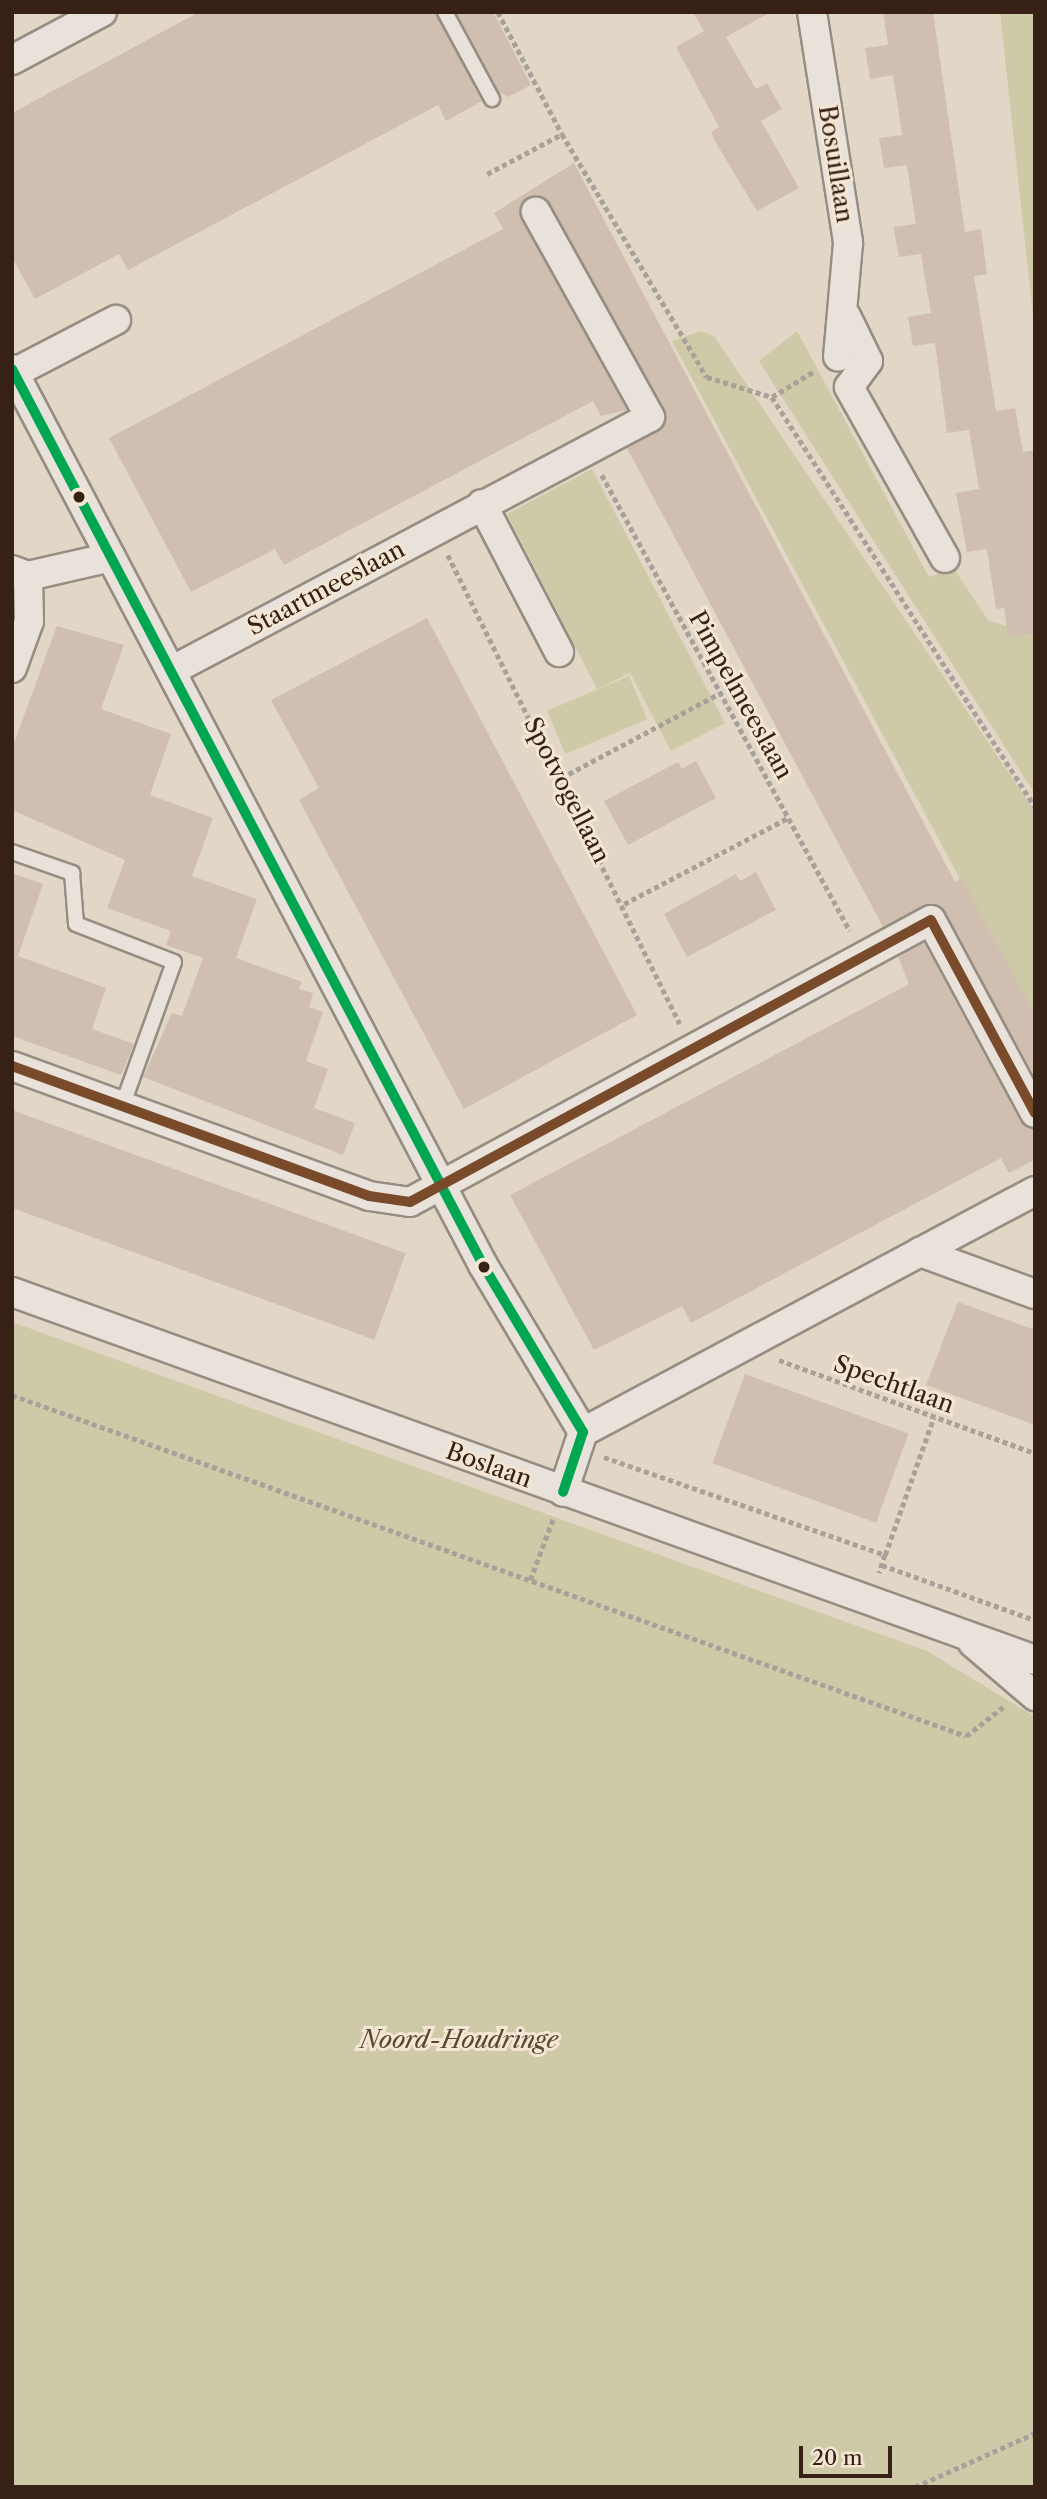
<!DOCTYPE html>
<html>
<head>
<meta charset="utf-8">
<style>
  body { margin:0 }
  #map { position:relative; width:1047px; height:2499px; overflow:hidden; background:#e2d7c6; font-family:"Libre Caslon Text",serif }
  div>[style] { position:absolute }
  .green>* { inset:0; background:#cec9a7; transform-origin:0 0 }
  .building>* { inset:0; background:#d0beb1; transform-origin:0 0 }
  .path>* { height:4.5px; margin-top:-2.25px; transform-origin:0; background:repeating-linear-gradient(90deg,#a7a19a 0 5px,transparent 0 8.5px) }
  .roads { filter:drop-shadow(2px 0 #968d82) drop-shadow(-2px 0 #968d82) drop-shadow(0 2px #968d82) drop-shadow(0 -2px #968d82) }
  .service>* { height:14px; margin:-7px; padding:0 7px; transform-origin:7px; border-radius:7px; background:#e8e2da }
  .minor>* { height:28px; margin:-14px; padding:0 14px; transform-origin:14px; border-radius:14px; background:#e8e2da }
  .bus-1>* { height:10px; margin:-5px; padding:0 5px; transform-origin:5px; border-radius:5px; background:#00a651 }
  .bus-2>* { height:10px; margin:-5px; padding:0 5px; transform-origin:5px; border-radius:5px; background:#7a4b2a }
  .dots>* { width:19px; height:19px; translate:-50% -50%; box-sizing:border-box; border:4px solid #f3e6d3; border-radius:50% }
  span { translate:-50% -50%; white-space:nowrap; text-align:center; line-height:1.15; -webkit-text-stroke:6px #f3e6d3; paint-order:stroke }
  .street-label { font-size:24px; color:#372015 }
  .park-label { font-size:24px; color:#584833; font-style:italic }
  .frame { position:absolute; inset:0; border:14px solid #372015; pointer-events:none }
  .scale { position:absolute; left:799px; top:2446px; width:93px; height:32px; box-sizing:border-box; border:4px solid #372015; border-top:0; padding-left:9px; font-size:21px; line-height:24px; white-space:nowrap; color:#372015; -webkit-text-stroke:5px #f3e6d3; paint-order:stroke }
</style>
</head>
<body>
<div id="map">
  <div class="green">
    <div style="clip-path:polygon(1000px 12px,1035px 12px,1035px 333px,1021px 206px)"></div>
    <div style="clip-path:polygon(701px 331px,714px 336px,1035px 812px,1035px 1019px,672px 341px)"></div>
    <div style="clip-path:polygon(797px 331px,929px 577px,954px 569px,988px 620px,1035px 635px,1035px 794px,759px 361px)"></div>
    <div style="clip-path:polygon(592px 469px,725px 723px,671px 751px,630px 673px,597px 689px,507px 514px)"></div>
    <div style="left:629px;top:676px;width:47px;height:89px;rotate:67deg"></div>
    <div style="clip-path:polygon(12px 1322px,927px 1651px,1035px 1717px,1035px 2487px,12px 2487px)"></div>
  </div>
  <div class="building">
    <div style="clip-path:polygon(199px 12px,435px 12px,482px 101px,446px 121px,438px 105px,128px 270px,119px 254px,35px 299px,12px 257px,12px 113px)"></div>
    <div style="clip-path:polygon(456px 12px,493px 12px,531px 85px,508px 97px,499px 92px)"></div>
    <div style="clip-path:polygon(693px 12px,771px 12px,726px 37px,756px 89px,767px 83px,782px 109px,761px 121px,799px 188px,757px 211px,716px 143px,711px 132px,719px 127px,676px 47px,704px 31px)"></div>
    <div style="clip-path:polygon(883px 12px,933px 12px,965px 232px,981px 229px,987px 274px,974px 276px,996px 411px,1015px 408px,1023px 452px,1035px 450px,1035px 633px,1008px 637px,1004px 608px,996px 609px,987px 549px,967px 552px,956px 493px,979px 489px,969px 430px,947px 433px,935px 343px,913px 346px,908px 317px,931px 313px,926px 285px,921px 254px,899px 257px,896px 242px,894px 227px,916px 224px,907px 165px,884px 168px,879px 138px,902px 135px,893px 75px,870px 79px,865px 48px,888px 45px)"></div>
    <div style="clip-path:polygon(574px 163px,955px 882px,961px 878px,1035px 1015px,1035px 1077px,940px 906px,924px 905px,883px 927px,627px 448px,664px 426px,665px 410px,545px 198px,527px 198px,521px 219px,627px 410px,601px 416px,593px 401px,284px 565px,275px 549px,191px 592px,109px 438px,503px 229px,494px 213px)"></div>
    <div style="clip-path:polygon(427px 618px,637px 1015px,464px 1109px,299px 800px,319px 788px,271px 700px)"></div>
    <div style="clip-path:polygon(57px 626px,124px 645px,101px 709px,171px 734px,150px 795px,213px 818px,192px 876px,257px 899px,236px 958px,302px 982px,299px 989px,313px 993px,309px 1007px,323px 1012px,306px 1061px,328px 1069px,314px 1108px,355px 1123px,343px 1155px,143px 1077px,172px 1013px,182px 1016px,203px 958px,166px 945px,171px 931px,107px 908px,125px 860px,12px 810px,12px 748px)"></div>
    <div style="clip-path:polygon(696px 761px,716px 798px,628px 845px,604px 801px,678px 762px,682px 769px)"></div>
    <div style="clip-path:polygon(756px 872px,776px 910px,687px 957px,664px 914px,736px 874px,740px 881px)"></div>
    <div style="clip-path:polygon(12px 873px,43px 884px,18px 956px,106px 988px,92px 1029px,134px 1044px,121px 1075px,12px 1036px)"></div>
    <div style="clip-path:polygon(924px 943px,1020px 1121px,1035px 1130px,1035px 1160px,1009px 1173px,1001px 1158px,691px 1323px,682px 1306px,594px 1350px,510px 1195px,909px 984px,898px 957px)"></div>
    <div style="left:12px;top:1110px;width:419px;height:92px;rotate:20deg"></div>
    <div style="clip-path:polygon(958px 1302px,1035px 1330px,1035px 1425px,926px 1385px)"></div>
    <div style="left:745px;top:1374px;width:174px;height:95px;rotate:20deg"></div>
  </div>
  <div class="path">
    <div style="left:498px;top:12px;width:138px;rotate:62.3deg"></div>
    <div style="left:562px;top:134px;width:283px;rotate:59.2deg"></div>
    <div style="left:707px;top:377px;width:68px;rotate:17.1deg"></div>
    <div style="left:772px;top:397px;width:486px;rotate:57.3deg"></div>
    <div style="left:487px;top:174px;width:85px;rotate:-28.1deg"></div>
    <div style="left:772px;top:397px;width:48px;rotate:-31.4deg"></div>
    <div style="left:602px;top:475px;width:519px;rotate:61.46deg"></div>
    <div style="left:448px;top:555px;width:523px;rotate:63.68deg"></div>
    <div style="left:561px;top:778px;width:180px;rotate:-28.1deg"></div>
    <div style="left:624px;top:904px;width:185px;rotate:-27.7deg"></div>
    <div style="left:779px;top:1360px;width:272px;rotate:20deg"></div>
    <div style="left:12px;top:1395px;width:1013px;rotate:19.67deg"></div>
    <div style="left:966px;top:1736px;width:47px;rotate:-38.1deg"></div>
    <div style="left:604px;top:1457px;width:298px;rotate:19.2deg"></div>
    <div style="left:885px;top:1555px;width:19px;rotate:108deg"></div>
    <div style="left:885px;top:1555px;width:146px;rotate:-70.5deg"></div>
    <div style="left:882px;top:1565px;width:163px;rotate:19.8deg"></div>
    <div style="left:530px;top:1580px;width:65px;rotate:-69.3deg"></div>
    <div style="left:915px;top:2487px;width:132px;rotate:-24.2deg"></div>
  </div>
  <div class="roads">
    <div class="service">
      <div style="left:445px;top:12px;width:99px;rotate:61.6deg"></div>
      <div style="left:12px;top:852px;width:64px;rotate:19.3deg"></div>
      <div style="left:72px;top:873px;width:51px;rotate:85.5deg"></div>
      <div style="left:76px;top:924px;width:105px;rotate:21.2deg"></div>
      <div style="left:174px;top:962px;width:151px;rotate:109.8deg"></div>
    </div>
    <div class="minor">
      <div style="left:812px;top:12px;width:234px;rotate:81.1deg"></div>
      <div style="left:848px;top:243px;width:114px;rotate:95deg"></div>
      <div style="left:12px;top:60px;width:102px;rotate:-28.1deg"></div>
      <div style="left:846px;top:316px;width:50px;rotate:63.9deg"></div>
      <div style="left:868px;top:361px;width:32px;rotate:126deg"></div>
      <div style="left:849px;top:387px;width:196px;rotate:60.7deg"></div>
      <div style="left:12px;top:369px;width:1012px;rotate:62.27deg"></div>
      <div style="left:483px;top:1265px;width:195px;rotate:59.1deg"></div>
      <div style="left:583px;top:1432px;width:63px;rotate:108.4deg"></div>
      <div style="left:14px;top:373px;width:115px;rotate:-27.5deg"></div>
      <div style="left:482px;top:504px;width:167px;rotate:62.5deg"></div>
      <div style="left:12px;top:570px;width:17px;rotate:21deg"></div>
      <div style="left:28px;top:576px;width:85px;rotate:-12.9deg"></div>
      <div style="left:12px;top:668px;width:50px;rotate:-70.1deg"></div>
      <div style="left:29px;top:621px;width:45px;rotate:-91.3deg"></div>
      <div style="left:171px;top:671px;width:542px;rotate:-27.94deg"></div>
      <div style="left:650px;top:417px;width:235px;rotate:-119.1deg"></div>
      <div style="left:12px;top:1066px;width:380px;rotate:20deg"></div>
      <div style="left:369px;top:1196px;width:41px;rotate:8.3deg"></div>
      <div style="left:410px;top:1202px;width:592px;rotate:-28.43deg"></div>
      <div style="left:931px;top:920px;width:219px;rotate:61.7deg"></div>
      <div style="left:920px;top:1252px;width:122px;rotate:20.1deg"></div>
      <div style="left:12px;top:1292px;width:1087px;rotate:19.78deg"></div>
      <div style="left:583px;top:1432px;width:512px;rotate:-28.07deg"></div>
      <div style="left:973px;top:1643px;width:82px;rotate:40.5deg"></div>
    </div>
  </div>
  <div class="bus-1">
    <div style="left:12px;top:369px;width:1012px;rotate:62.27deg"></div>
    <div style="left:483px;top:1265px;width:195px;rotate:59.1deg"></div>
    <div style="left:583px;top:1432px;width:63px;rotate:108.4deg"></div>
  </div>
  <div class="bus-2">
    <div style="left:12px;top:1066px;width:380px;rotate:20deg"></div>
    <div style="left:369px;top:1196px;width:41px;rotate:8.3deg"></div>
    <div style="left:410px;top:1202px;width:592px;rotate:-28.43deg"></div>
    <div style="left:931px;top:920px;width:219px;rotate:61.7deg"></div>
  </div>
  <div class="dots">
    <div style="left:79px;top:497px;background:#372015"></div>
    <div style="left:484px;top:1267px;background:#372015"></div>
  </div>
  <div class="street-label">
    <span style="left:836px;top:164px;rotate:81deg">Bosuillaan</span>
    <span style="left:326px;top:588px;rotate:-28deg">Staartmeeslaan</span>
    <span style="left:741px;top:695px;rotate:61deg">Pimpelmeeslaan</span>
    <span style="left:567px;top:790px;rotate:63deg">Spotvogellaan</span>
    <span style="left:894px;top:1384px;rotate:20deg">Spechtlaan</span>
    <span style="left:489px;top:1465px;rotate:20deg">Boslaan</span>
  </div>
  <div class="park-label">
    <span style="left:459px;top:2040px">Noord-Houdringe</span>
  </div>
  <div class="frame"></div>
  <div class="scale">20 m</div>
</div>
</body>
</html>
